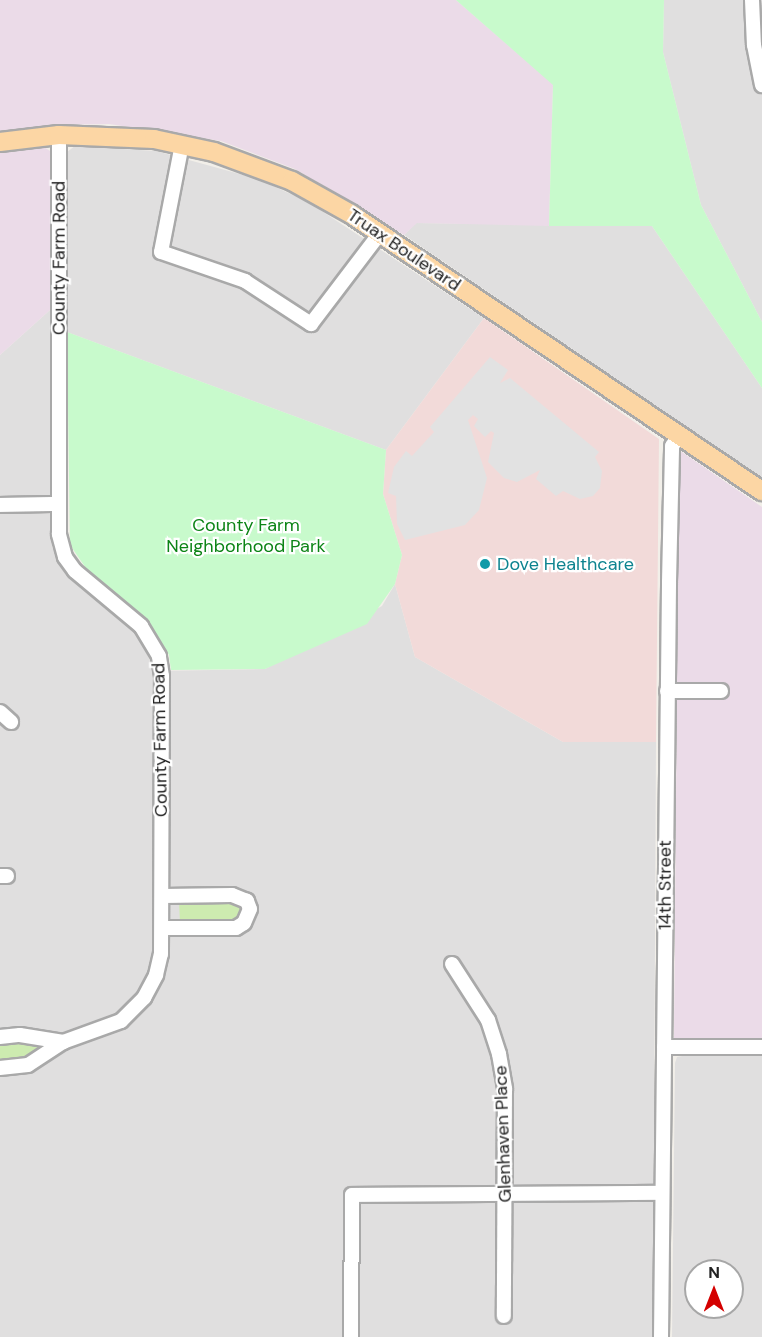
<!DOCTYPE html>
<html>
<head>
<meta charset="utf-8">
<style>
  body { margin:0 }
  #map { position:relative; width:762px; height:1337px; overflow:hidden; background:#f2efe9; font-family:"DM Sans",sans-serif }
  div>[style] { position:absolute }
  .residential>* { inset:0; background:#e0dfdf }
  .commercial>* { inset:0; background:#f2dad9 }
  .industrial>* { inset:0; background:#ebdbe8 }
  .grass>* { inset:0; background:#cdebb0 }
  .park>* { inset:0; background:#c8facc }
  .parking>* { inset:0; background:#e2e2e2 }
  .roads { filter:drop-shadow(2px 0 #a9a9a9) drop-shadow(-2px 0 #a9a9a9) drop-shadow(0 2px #a9a9a9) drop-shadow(0 -2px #a9a9a9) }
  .minor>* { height:14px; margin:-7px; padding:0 7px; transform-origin:7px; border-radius:7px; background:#fff }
  .major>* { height:18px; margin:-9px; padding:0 9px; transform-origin:9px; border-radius:9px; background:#fcd6a4 }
  .dots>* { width:16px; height:16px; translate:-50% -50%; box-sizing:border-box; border:3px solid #fff; border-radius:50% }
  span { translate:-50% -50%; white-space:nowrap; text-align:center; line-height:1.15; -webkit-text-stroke:4.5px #fff; paint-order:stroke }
  .street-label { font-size:18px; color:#222 }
  .park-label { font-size:18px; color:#0c8416 }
  .culture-label { font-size:18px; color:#0d838f }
  .left { translate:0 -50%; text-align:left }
  .north { position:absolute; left:684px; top:1259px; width:60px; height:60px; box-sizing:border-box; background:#fff; border:2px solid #a7a7a7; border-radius:50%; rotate:0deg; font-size:16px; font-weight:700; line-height:24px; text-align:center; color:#222 }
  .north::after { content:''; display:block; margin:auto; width:21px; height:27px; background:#d40000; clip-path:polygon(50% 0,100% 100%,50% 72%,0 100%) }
</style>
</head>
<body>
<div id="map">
  <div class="residential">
    <div style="clip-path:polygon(664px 0,762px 0,762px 322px,701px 205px,663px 52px)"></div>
    <div style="clip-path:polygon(75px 146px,156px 151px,258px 179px,308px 202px,484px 318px,386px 450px,67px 332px,67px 152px)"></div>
    <div style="clip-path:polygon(416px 223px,652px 226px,762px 388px,762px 478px,404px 235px)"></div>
    <div style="clip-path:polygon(50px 310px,52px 547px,78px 585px,140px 636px,154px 671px,265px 669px,382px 606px,395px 584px,415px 657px,563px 742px,656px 742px,653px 1337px,0 1337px,0 355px)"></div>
    <div style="clip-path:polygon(evenodd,688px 1055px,762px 1055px,762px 1337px,672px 1337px,675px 1063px,677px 1057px,688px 1055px,696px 1271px,732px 1271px,732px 1307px,696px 1307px,696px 1271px)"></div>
  </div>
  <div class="commercial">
    <div style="clip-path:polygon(484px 318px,659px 439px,656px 742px,563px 742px,415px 657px,395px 584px,402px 555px,383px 494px,386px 450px)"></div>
  </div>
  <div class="industrial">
    <div style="clip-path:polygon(0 0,456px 0,553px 84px,549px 226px,417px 223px,404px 235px,295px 169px,221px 141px,109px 124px,51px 125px,0 131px)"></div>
    <div style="clip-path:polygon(44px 147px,50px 151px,51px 161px,50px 310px,0 355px,0 152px)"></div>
    <div style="clip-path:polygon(679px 450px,762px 507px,762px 1038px,674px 1038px)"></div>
  </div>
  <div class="grass">
    <div style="clip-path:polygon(179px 901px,239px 902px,244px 909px,238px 922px,180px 923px)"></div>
    <div style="clip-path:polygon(11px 1040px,49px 1043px,29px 1059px,0 1065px,0 1042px)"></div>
  </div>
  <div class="park">
    <div style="clip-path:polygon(456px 0,664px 0,663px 52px,701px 205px,762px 322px,762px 388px,652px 226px,549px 226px,553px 85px)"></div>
    <div style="clip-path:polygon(67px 332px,386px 450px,383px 494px,402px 555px,395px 584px,367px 624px,265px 669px,171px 670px,169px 655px,147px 620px,90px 574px,70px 545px)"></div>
  </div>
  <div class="parking">
    <div style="clip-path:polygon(490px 357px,508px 370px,500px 383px,510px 378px,599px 452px,595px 457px,602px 471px,600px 488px,593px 496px,580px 499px,563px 491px,556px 496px,536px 479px,540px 470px,517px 482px,504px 478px,488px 462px,494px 433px,491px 431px,485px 437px,474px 426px,478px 419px,473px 415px,468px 420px,487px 478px,479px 510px,465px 525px,405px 540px,397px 524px,396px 496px,388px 493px,394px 467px,406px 451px,412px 456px,434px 432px,430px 427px)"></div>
  </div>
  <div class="roads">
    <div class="minor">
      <div style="left:752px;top:0;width:45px;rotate:87.5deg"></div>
      <div style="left:754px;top:45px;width:41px;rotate:78.7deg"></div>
      <div style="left:182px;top:144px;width:110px;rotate:101deg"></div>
      <div style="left:161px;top:252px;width:89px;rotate:19deg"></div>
      <div style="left:245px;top:281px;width:79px;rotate:33.1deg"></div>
      <div style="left:311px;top:324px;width:114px;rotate:-52.8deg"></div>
      <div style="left:0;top:505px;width:58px;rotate:-1deg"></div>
      <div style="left:667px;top:691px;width:54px"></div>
      <div style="left:0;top:712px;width:15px;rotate:42deg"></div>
      <div style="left:0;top:876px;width:7px"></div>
      <div style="left:162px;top:928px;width:74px"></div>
      <div style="left:236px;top:928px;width:9px;rotate:-32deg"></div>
      <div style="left:244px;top:923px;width:15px;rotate:-67deg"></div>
      <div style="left:250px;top:909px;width:9px;rotate:-111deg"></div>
      <div style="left:247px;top:901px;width:16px;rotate:-158deg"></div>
      <div style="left:232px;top:895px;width:69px;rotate:179.2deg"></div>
      <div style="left:452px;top:964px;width:67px;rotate:57.3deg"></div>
      <div style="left:488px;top:1020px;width:36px;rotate:72deg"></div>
      <div style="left:499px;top:1054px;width:36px;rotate:80deg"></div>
      <div style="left:505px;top:1089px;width:227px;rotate:90.3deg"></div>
      <div style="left:0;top:1037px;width:20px;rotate:-6deg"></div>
      <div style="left:20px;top:1035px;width:44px;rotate:9.2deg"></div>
      <div style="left:664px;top:1047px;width:98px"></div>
      <div style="left:0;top:1068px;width:28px;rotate:-6deg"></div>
      <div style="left:28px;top:1065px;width:42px;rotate:-33.3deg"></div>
      <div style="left:63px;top:1042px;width:62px;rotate:-19.9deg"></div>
      <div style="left:121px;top:1021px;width:33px;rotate:-45deg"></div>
      <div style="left:144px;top:998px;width:26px;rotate:-62deg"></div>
      <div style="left:156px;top:975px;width:22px;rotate:-77deg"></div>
      <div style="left:161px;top:954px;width:278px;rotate:-89.8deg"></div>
      <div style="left:162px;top:676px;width:20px;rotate:-99deg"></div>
      <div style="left:159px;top:656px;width:35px;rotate:-121deg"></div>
      <div style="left:141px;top:626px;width:86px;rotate:-140.2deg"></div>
      <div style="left:75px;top:571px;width:17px;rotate:-126deg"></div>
      <div style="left:65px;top:557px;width:24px;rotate:-105deg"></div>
      <div style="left:59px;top:534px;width:399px;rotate:-90deg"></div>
      <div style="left:351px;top:1337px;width:142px;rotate:-89.6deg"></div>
      <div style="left:352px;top:1195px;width:309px;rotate:-0.4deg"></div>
      <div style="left:661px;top:1337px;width:755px;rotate:-89.39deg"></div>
      <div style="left:669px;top:582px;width:136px;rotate:-88.7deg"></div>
      <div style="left:672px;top:446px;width:12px;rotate:-55deg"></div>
    </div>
    <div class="major">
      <div style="left:0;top:142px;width:59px;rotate:-6.8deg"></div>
      <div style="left:59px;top:135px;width:95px;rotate:2.4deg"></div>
      <div style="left:154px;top:139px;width:61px;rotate:12.2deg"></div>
      <div style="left:214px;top:152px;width:83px;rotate:20.4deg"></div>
      <div style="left:292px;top:181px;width:68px;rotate:29.2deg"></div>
      <div style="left:351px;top:214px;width:496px;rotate:34deg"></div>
    </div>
  </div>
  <div class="dots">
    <div style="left:485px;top:564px;background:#0f9aa8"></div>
  </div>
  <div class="street-label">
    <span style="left:404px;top:250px;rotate:34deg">Truax Boulevard</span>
    <span style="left:59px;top:258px;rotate:-90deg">County Farm Road</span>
    <span style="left:160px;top:740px;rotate:-91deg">County Farm Road</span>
    <span style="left:665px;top:885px;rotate:-90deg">14th Street</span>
    <span style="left:503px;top:1134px;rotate:-92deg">Glenhaven Place</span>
  </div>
  <div class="park-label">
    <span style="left:246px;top:536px">County Farm<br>Neighborhood Park</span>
  </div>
  <div class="culture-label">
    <span class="left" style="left:497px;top:564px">Dove Healthcare</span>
  </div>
  <div class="north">N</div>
</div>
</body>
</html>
